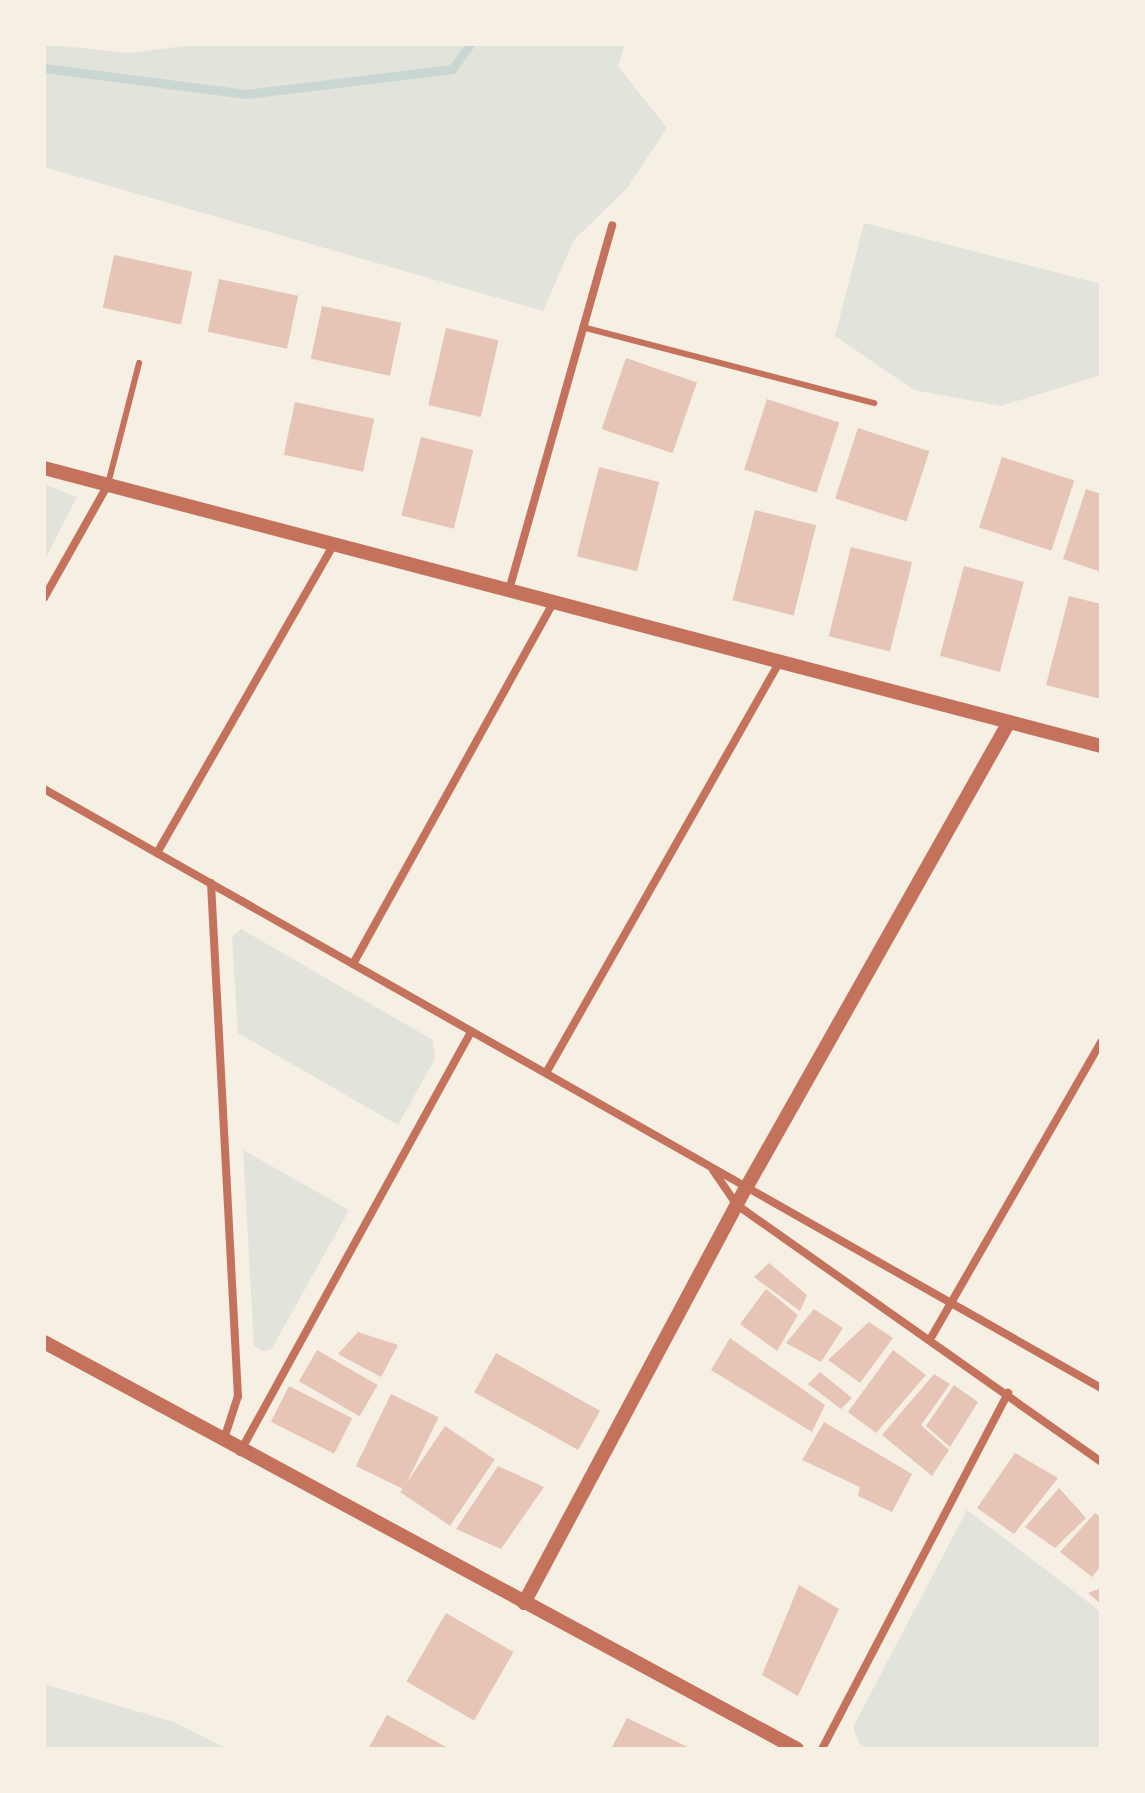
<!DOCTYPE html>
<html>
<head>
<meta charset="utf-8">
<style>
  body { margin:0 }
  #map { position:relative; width:1145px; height:1793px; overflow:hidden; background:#f6efe4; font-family:"Roboto Condensed",sans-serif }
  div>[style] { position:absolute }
  .green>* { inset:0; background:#e2e4dc }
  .stream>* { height:9px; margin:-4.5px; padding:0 4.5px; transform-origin:4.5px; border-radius:4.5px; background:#c9d6d2 }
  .building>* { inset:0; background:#e6c5b7; transform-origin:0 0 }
  .service>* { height:6px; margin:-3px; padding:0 3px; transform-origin:3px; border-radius:3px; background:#c5725c }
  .minor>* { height:8px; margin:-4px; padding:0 4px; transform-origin:4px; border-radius:4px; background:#c5725c }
  .tertiary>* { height:14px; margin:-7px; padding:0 7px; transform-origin:7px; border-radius:7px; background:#c5725c }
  span { translate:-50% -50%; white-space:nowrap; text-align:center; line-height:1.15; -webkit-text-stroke:6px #f6efe4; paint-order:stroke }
  .frame { position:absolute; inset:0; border:46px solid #f6efe4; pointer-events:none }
</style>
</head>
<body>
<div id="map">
  <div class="green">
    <div style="clip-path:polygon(44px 44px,129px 53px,201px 44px,625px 44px,618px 66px,667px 128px,627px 188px,574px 240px,543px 311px,44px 167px)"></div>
    <div style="clip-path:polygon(864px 223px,1101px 284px,1101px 375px,1001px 406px,914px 390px,835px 336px)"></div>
    <div style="clip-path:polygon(44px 484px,77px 497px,44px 561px)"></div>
    <div style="clip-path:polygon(241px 929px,433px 1040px,435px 1059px,398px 1125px,238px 1033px,232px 937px)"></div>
    <div style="clip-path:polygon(243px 1150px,349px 1210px,271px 1350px,263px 1351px,254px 1346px)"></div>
    <div style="clip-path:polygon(967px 1510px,1101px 1612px,1101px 1749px,869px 1749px,859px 1743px,853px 1727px)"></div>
    <div style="clip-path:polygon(44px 1684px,174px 1722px,228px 1749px,44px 1749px)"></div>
  </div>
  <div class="stream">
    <div style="left:44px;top:68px;width:204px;rotate:7.3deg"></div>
    <div style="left:246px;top:94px;width:208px;rotate:-6.9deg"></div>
    <div style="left:452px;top:69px;width:31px;rotate:-54deg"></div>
  </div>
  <div class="building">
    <div style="left:114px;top:255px;width:80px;height:54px;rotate:12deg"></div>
    <div style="left:219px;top:279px;width:81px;height:54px;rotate:12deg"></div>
    <div style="left:322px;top:306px;width:81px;height:54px;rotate:12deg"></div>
    <div style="left:446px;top:328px;width:54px;height:79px;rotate:13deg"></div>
    <div style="left:626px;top:358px;width:75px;height:75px;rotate:19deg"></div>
    <div style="left:767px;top:399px;width:76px;height:74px;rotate:18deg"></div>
    <div style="left:295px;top:402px;width:81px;height:54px;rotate:12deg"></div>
    <div style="left:858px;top:428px;width:75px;height:74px;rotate:18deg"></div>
    <div style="left:421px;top:437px;width:54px;height:81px;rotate:14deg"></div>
    <div style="left:1002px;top:457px;width:76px;height:74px;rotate:18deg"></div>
    <div style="left:599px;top:467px;width:62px;height:92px;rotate:14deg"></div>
    <div style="clip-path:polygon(1086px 489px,1101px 494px,1101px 572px,1063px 559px)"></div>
    <div style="left:755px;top:510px;width:63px;height:93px;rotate:14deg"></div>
    <div style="left:851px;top:547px;width:63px;height:92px;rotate:14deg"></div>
    <div style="left:964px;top:566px;width:62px;height:93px;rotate:15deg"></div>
    <div style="clip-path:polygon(1069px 596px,1101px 604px,1101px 699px,1046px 685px)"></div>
    <div style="clip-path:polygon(769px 1263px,807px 1295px,800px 1311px,754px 1277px)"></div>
    <div style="clip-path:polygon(766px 1289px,798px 1315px,777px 1351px,740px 1324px)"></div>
    <div style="clip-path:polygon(814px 1309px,843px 1328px,821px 1362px,786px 1343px)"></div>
    <div style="clip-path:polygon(869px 1322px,893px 1338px,860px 1383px,828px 1360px)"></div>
    <div style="clip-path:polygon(358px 1332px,398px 1345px,381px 1377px,338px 1354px)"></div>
    <div style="clip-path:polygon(730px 1338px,825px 1405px,812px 1432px,711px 1370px)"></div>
    <div style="left:317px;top:1350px;width:70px;height:36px;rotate:30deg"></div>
    <div style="clip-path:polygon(893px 1350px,926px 1375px,876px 1433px,848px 1412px)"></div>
    <div style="left:496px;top:1353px;width:119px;height:45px;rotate:29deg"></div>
    <div style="clip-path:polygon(820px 1372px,852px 1398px,841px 1409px,808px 1384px)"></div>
    <div style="clip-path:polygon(934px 1374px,950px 1384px,921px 1425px,949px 1450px,932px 1476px,882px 1435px)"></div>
    <div style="clip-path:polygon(954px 1385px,978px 1402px,950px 1447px,926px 1426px)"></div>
    <div style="left:289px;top:1386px;width:71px;height:40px;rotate:27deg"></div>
    <div style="left:391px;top:1394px;width:53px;height:80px;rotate:26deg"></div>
    <div style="clip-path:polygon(824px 1422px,912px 1474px,892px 1512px,858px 1496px,860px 1487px,802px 1460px)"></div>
    <div style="left:445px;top:1426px;width:60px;height:80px;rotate:34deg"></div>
    <div style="clip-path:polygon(1015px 1453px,1058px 1478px,1014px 1534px,977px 1508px)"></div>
    <div style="clip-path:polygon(498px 1466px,544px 1487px,501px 1549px,456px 1529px)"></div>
    <div style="clip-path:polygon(1059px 1488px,1086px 1518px,1055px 1548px,1025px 1527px)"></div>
    <div style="clip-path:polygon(1095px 1513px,1101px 1517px,1101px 1566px,1092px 1577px,1060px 1552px)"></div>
    <div style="clip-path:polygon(799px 1585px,839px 1609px,798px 1696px,762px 1675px)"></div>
    <div style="clip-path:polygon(1101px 1588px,1101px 1604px,1088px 1593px)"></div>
    <div style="left:446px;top:1613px;width:78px;height:79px;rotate:30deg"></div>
    <div style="clip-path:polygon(387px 1715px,450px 1749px,368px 1749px)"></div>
    <div style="clip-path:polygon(627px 1718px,692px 1749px,611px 1749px)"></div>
  </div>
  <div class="service">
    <div style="left:586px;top:328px;width:298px;rotate:14.6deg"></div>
    <div style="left:108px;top:484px;width:125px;rotate:-75.6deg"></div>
  </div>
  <div class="minor">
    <div style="left:509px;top:590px;width:379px;rotate:-74.2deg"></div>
    <div style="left:44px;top:598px;width:129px;rotate:-60.6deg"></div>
    <div style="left:44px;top:789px;width:1215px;rotate:29.54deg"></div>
    <div style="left:157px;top:853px;width:354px;rotate:-60.2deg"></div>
    <div style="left:211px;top:883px;width:514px;rotate:86.99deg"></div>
    <div style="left:238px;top:1396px;width:48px;rotate:108.1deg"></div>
    <div style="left:353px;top:964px;width:414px;rotate:-61deg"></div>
    <div style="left:546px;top:1073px;width:474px;rotate:-60.4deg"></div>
    <div style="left:713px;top:1170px;width:42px;rotate:55.6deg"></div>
    <div style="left:737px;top:1205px;width:446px;rotate:35.2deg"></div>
    <div style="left:932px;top:1336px;width:339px;rotate:-60.1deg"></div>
    <div style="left:240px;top:1452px;width:480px;rotate:-61.2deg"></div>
    <div style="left:822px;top:1749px;width:402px;rotate:-62.4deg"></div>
  </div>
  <div class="tertiary">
    <div style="left:44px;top:468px;width:1093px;rotate:14.74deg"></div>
    <div style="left:44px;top:1342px;width:856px;rotate:28.39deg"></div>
    <div style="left:524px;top:1603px;width:471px;rotate:-61.9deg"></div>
    <div style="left:746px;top:1188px;width:535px;rotate:-60.56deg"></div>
  </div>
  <div class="frame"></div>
</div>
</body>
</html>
